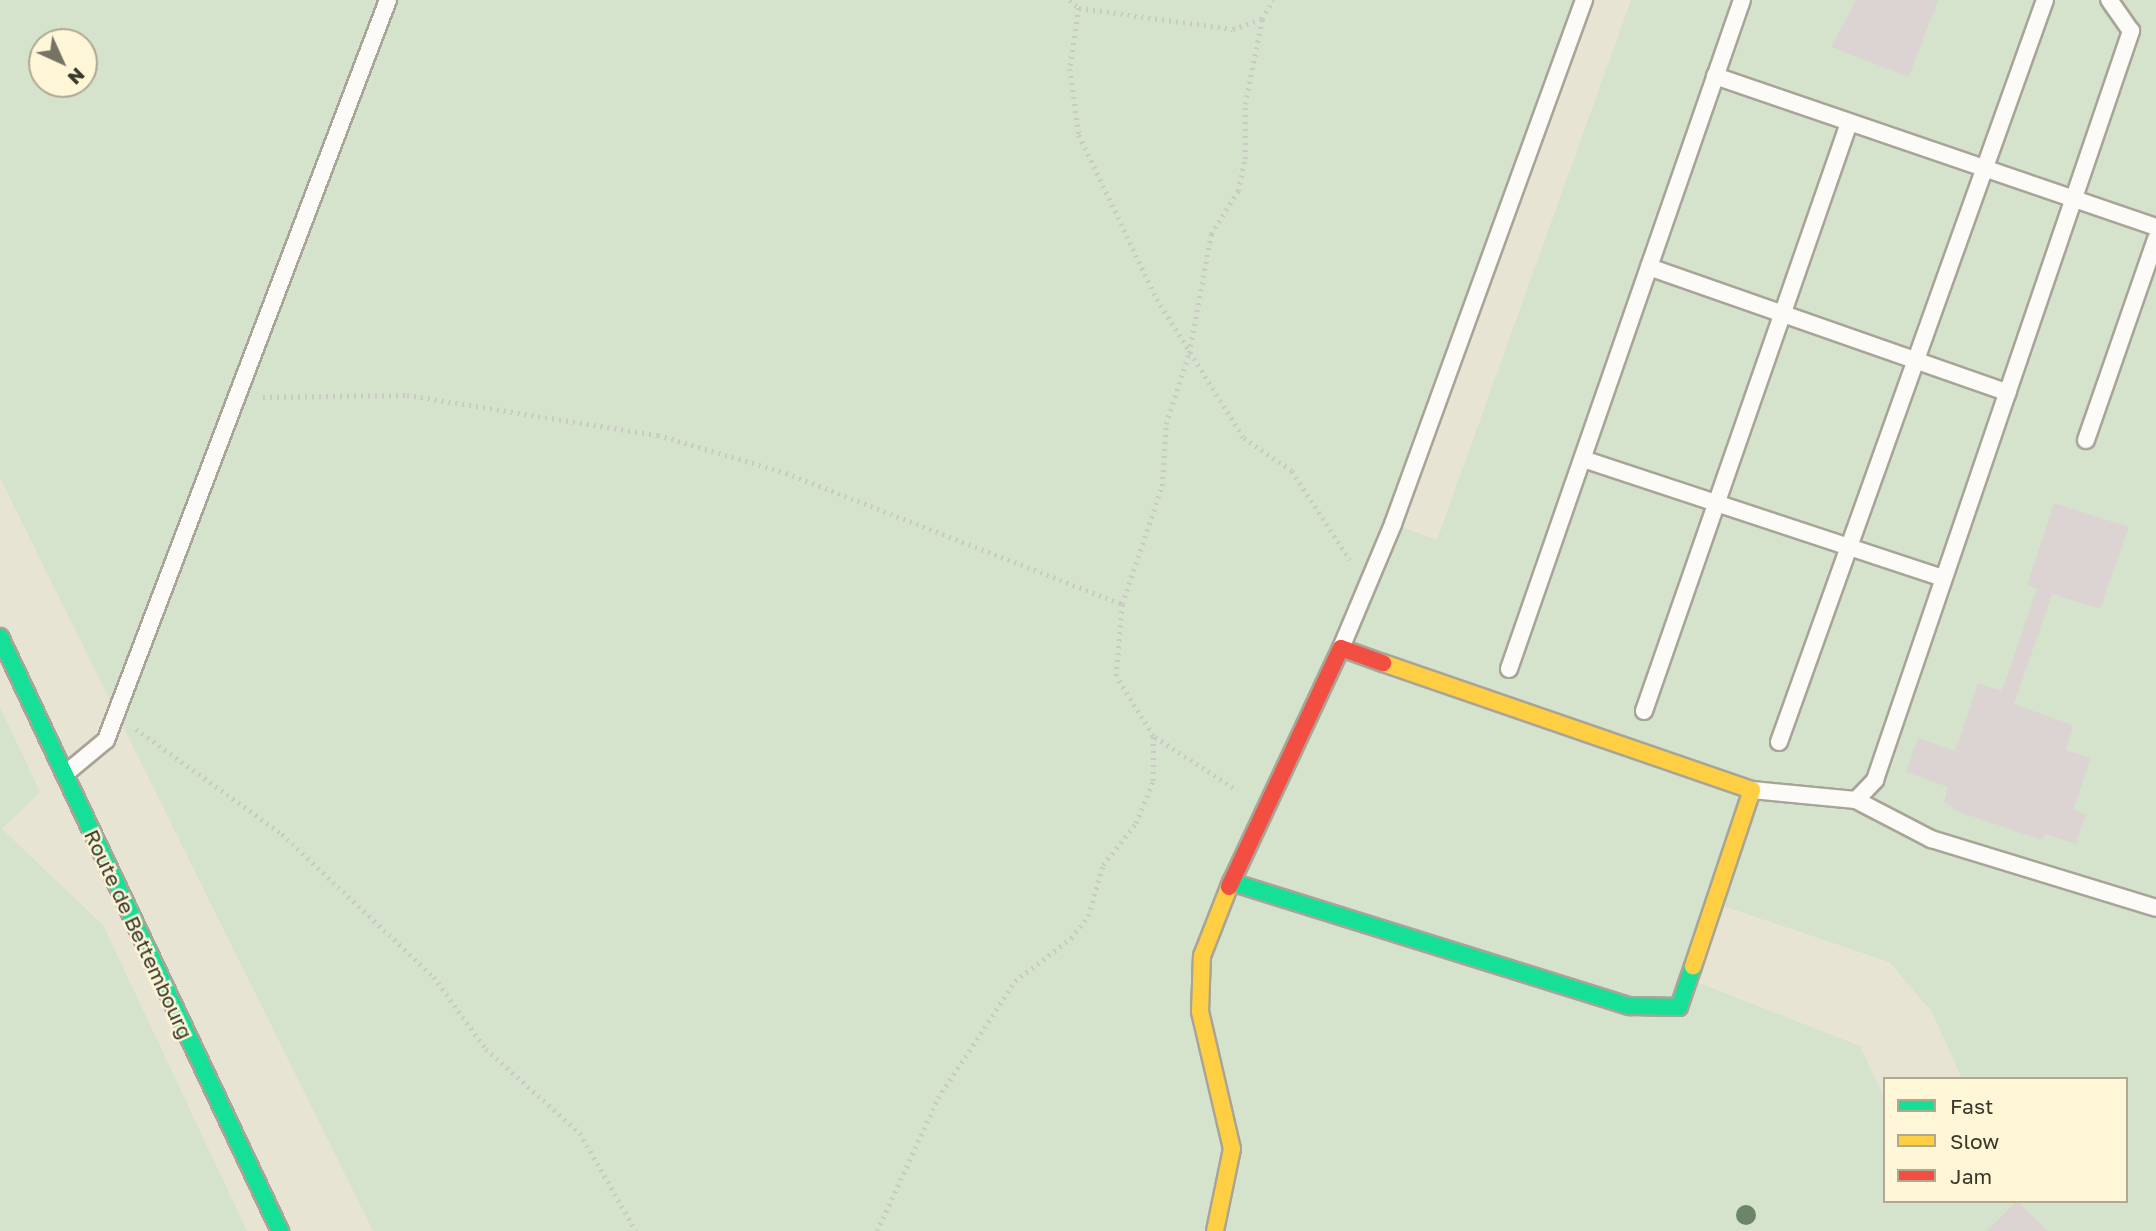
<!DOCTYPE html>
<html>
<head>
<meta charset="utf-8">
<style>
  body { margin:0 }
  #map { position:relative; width:2156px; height:1231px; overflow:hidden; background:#e8e4d3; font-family:"Golos Text",sans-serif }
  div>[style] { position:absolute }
  .green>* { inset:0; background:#d5e3cc }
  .building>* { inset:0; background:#dcd4d2 }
  .path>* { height:4.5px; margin-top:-2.25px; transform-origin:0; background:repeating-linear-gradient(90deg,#cbc9c3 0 2px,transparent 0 7px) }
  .roads { filter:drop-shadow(2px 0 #a8a497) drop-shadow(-2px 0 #a8a497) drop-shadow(0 2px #a8a497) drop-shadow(0 -2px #a8a497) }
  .lane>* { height:16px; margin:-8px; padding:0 8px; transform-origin:8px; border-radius:8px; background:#fcfbf8 }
  .fast>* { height:16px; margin:-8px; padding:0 8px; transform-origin:8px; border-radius:8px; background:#16e098 }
  .slow>* { height:16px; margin:-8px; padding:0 8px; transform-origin:8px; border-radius:8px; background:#ffcf43 }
  .jam>* { height:16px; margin:-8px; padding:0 8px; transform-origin:8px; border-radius:8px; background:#f24e42 }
  .trees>* { width:20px; height:20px; margin:-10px; border-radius:50%; background:#6c8568 }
  span { translate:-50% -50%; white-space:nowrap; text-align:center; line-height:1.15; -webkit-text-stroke:5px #fef6d7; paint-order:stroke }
  .street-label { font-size:21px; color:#39362a }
  .legend { position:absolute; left:1883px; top:1077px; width:245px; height:126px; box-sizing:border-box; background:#fef6d7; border:2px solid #afa992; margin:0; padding:9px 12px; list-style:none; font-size:21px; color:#39362a }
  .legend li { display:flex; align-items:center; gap:14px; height:35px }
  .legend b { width:35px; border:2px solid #afa992 }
  .north { position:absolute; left:28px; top:28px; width:70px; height:70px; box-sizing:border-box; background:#fef6d7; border:2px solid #afa992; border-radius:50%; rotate:135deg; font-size:19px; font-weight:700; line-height:28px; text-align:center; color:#39362a }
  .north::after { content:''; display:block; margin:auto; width:24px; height:32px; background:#767365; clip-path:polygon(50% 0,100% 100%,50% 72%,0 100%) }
</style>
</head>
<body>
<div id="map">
  <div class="green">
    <div style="clip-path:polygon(evenodd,0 0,1584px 0,1394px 524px,1437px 540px,1631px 0,2156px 0,2156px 1231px,373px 1231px,0 478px,0 0,42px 42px,84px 42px,84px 84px,42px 84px,42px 42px,0 0,1714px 903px,1889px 962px,1932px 1012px,1962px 1079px,2126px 1079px,2126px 1201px,1885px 1201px,1885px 1099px,1860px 1046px,1689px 979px,1714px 903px)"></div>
    <div style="clip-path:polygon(0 707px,40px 792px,2px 829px,103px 925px,247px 1231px,0 1231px)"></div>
  </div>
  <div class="building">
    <div style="clip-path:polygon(1856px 0,1938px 0,1909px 77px,1831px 47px)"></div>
    <div style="clip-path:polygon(2054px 503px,2129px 527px,2100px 609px,2052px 594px,2014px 704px,2073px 725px,2066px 750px,2091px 758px,2073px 810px,2086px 814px,2076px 844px,2045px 834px,2042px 840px,1959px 812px,1944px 802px,1948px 787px,1906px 772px,1918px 738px,1955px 751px,1978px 683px,2002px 691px,2037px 589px,2027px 585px)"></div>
    <div style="clip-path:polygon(2017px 1201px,2048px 1231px,1987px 1231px)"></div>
  </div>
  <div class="path">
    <div style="left:1070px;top:0;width:12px;rotate:42deg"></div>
    <div style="left:1079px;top:8px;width:155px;rotate:7.8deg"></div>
    <div style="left:1233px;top:29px;width:31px;rotate:-19deg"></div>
    <div style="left:1262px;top:19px;width:22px;rotate:-60deg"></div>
    <div style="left:1079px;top:8px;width:62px;rotate:98.4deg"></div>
    <div style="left:1070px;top:69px;width:67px;rotate:82.2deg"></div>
    <div style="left:1079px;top:135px;width:182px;rotate:64.6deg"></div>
    <div style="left:1157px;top:299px;width:164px;rotate:58deg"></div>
    <div style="left:1244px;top:438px;width:58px;rotate:34.5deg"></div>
    <div style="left:1292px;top:471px;width:106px;rotate:56.9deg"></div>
    <div style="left:263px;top:397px;width:144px;rotate:-0.8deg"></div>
    <div style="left:407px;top:395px;width:254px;rotate:9.1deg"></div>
    <div style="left:658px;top:435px;width:134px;rotate:16.5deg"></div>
    <div style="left:786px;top:473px;width:361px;rotate:21.3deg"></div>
    <div style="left:136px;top:729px;width:180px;rotate:35.7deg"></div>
    <div style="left:282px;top:834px;width:209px;rotate:43.3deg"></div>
    <div style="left:434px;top:977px;width:89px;rotate:54.2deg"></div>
    <div style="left:486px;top:1049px;width:126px;rotate:41.8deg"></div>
    <div style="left:580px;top:1133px;width:113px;rotate:60.3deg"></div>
    <div style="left:1233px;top:788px;width:95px;rotate:-147deg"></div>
    <div style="left:1153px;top:736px;width:70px;rotate:-121.7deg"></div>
    <div style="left:1116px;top:676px;width:72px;rotate:-85.2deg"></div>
    <div style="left:1122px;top:604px;width:125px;rotate:-71.3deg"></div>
    <div style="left:1162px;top:486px;width:62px;rotate:-86.3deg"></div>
    <div style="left:1166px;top:424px;width:75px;rotate:-72.1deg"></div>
    <div style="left:1189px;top:353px;width:121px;rotate:-79.5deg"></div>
    <div style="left:1211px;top:234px;width:51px;rotate:-57.9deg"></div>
    <div style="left:1238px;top:191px;width:33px;rotate:-78deg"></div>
    <div style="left:1245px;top:159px;width:55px;rotate:-90deg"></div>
    <div style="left:1245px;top:104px;width:87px;rotate:-78.7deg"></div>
    <div style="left:877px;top:1231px;width:146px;rotate:-65.4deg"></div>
    <div style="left:938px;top:1098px;width:140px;rotate:-56.7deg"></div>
    <div style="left:1015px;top:981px;width:71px;rotate:-37.5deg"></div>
    <div style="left:1071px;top:938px;width:28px;rotate:-52deg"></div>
    <div style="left:1088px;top:916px;width:53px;rotate:-73.6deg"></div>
    <div style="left:1103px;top:865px;width:53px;rotate:-51.8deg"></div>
    <div style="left:1136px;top:823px;width:45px;rotate:-68deg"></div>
    <div style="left:1153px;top:781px;width:45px;rotate:-90deg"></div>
  </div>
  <div class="roads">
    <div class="lane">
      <div style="left:1715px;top:76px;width:466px;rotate:18.9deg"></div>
      <div style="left:1649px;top:267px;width:380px;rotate:19.3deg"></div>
      <div style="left:2086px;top:440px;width:213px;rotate:-70.8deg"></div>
      <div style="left:1583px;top:459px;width:379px;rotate:18.3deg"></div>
      <div style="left:1341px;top:648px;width:134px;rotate:-67.2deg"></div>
      <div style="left:1393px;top:524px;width:558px;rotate:-69.97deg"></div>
      <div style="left:1509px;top:669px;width:708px;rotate:-70.8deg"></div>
      <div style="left:1644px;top:711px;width:623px;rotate:-70.78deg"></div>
      <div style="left:1779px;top:742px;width:788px;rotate:-70.28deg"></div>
      <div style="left:65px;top:774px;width:53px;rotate:-39.7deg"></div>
      <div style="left:106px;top:740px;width:792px;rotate:-69.14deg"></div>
      <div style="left:1752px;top:790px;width:104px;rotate:5.5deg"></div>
      <div style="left:1856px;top:800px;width:28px;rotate:-46deg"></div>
      <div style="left:1875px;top:780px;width:792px;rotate:-71.13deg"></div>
      <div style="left:2131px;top:31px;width:38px;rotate:-125deg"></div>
      <div style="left:1856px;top:800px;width:85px;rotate:27.5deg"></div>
      <div style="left:1931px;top:839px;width:235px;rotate:17deg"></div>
    </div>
    <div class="fast">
      <div style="left:0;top:637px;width:657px;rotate:64.76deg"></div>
      <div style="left:1231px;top:882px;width:418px;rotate:17.3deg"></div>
      <div style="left:1630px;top:1006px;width:49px;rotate:1.2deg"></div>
      <div style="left:1679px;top:1007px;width:43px;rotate:-71.1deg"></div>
    </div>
    <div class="slow">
      <div style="left:1383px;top:663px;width:390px;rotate:19deg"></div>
      <div style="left:1752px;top:790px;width:186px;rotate:108.5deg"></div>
      <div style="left:1215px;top:1231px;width:84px;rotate:-78.3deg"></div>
      <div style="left:1232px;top:1149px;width:141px;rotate:-103.1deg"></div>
      <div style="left:1200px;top:1012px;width:56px;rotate:-88deg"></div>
      <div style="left:1202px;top:956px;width:74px;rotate:-68.6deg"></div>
    </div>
    <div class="jam">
      <div style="left:1229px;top:887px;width:264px;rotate:-64.9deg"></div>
      <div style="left:1341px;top:648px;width:45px;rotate:19.7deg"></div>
    </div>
  </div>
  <div class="trees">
    <div style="left:1746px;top:1215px"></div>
  </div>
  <div class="street-label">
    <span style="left:139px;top:934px;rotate:65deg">Route de Bettembourg</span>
  </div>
  <ul class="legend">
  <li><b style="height:9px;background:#16e098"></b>Fast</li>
  <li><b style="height:9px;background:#ffcf43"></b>Slow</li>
  <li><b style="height:9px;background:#f24e42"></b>Jam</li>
  </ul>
  <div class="north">N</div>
</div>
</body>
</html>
